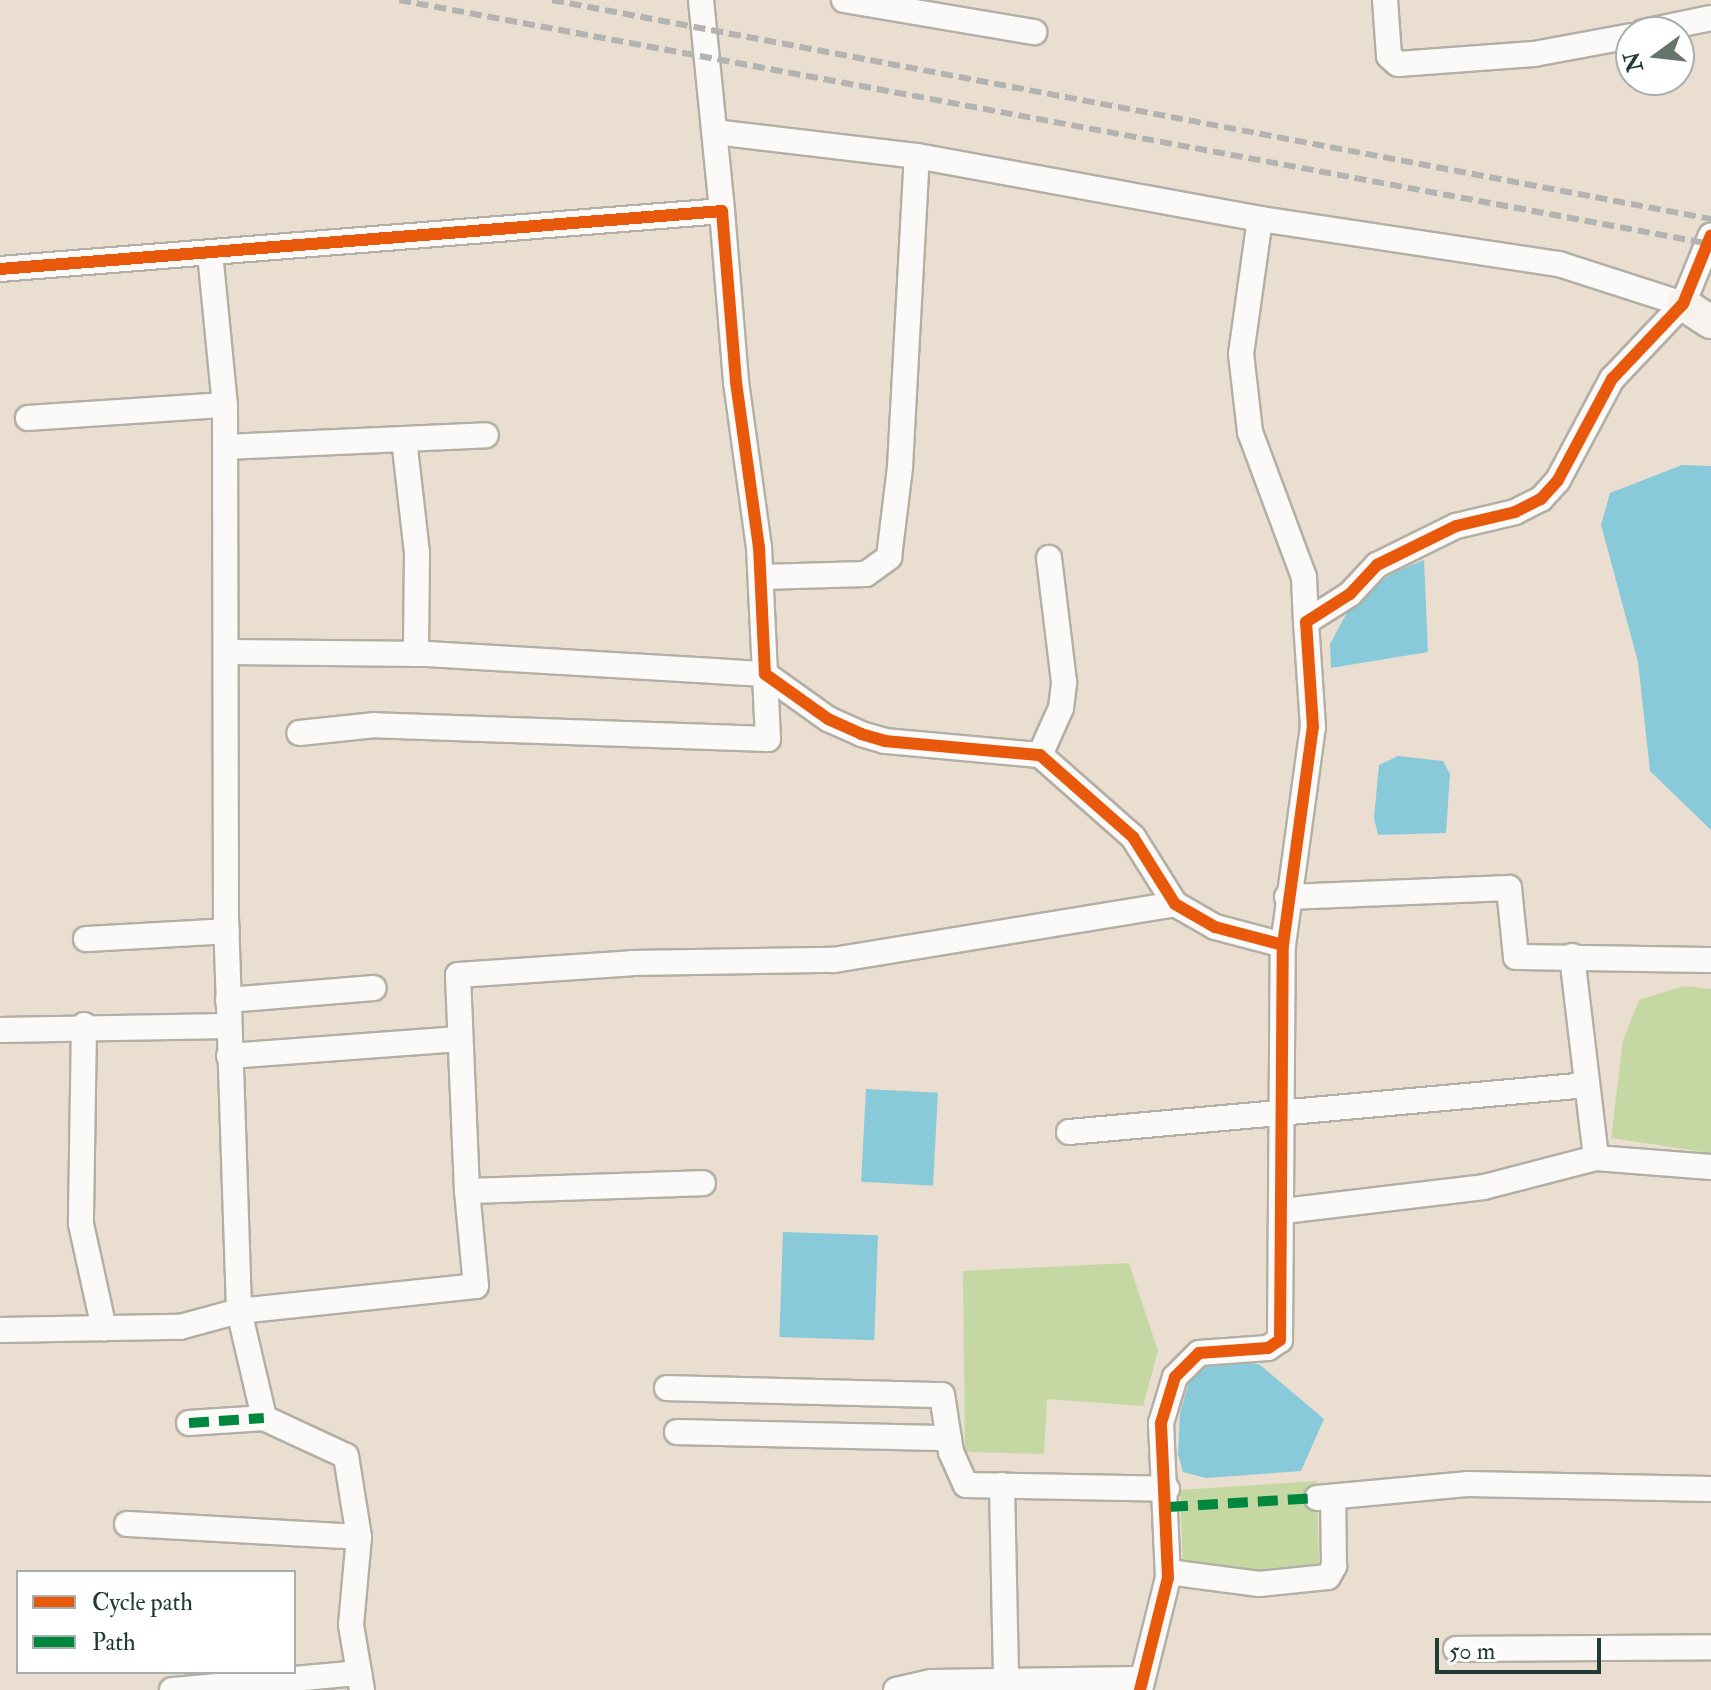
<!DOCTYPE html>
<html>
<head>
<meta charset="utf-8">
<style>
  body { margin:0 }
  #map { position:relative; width:1711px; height:1690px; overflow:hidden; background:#e9decf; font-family:"IM FELL Double Pica",serif }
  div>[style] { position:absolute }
  .green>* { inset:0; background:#c5d8a4 }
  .water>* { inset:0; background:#89cada; transform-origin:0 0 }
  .roads { filter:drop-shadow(2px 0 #b3afa5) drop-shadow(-2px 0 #b3afa5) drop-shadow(0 2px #b3afa5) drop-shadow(0 -2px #b3afa5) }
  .street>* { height:24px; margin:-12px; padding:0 12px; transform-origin:12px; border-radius:12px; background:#fcfaf8 }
  .secondary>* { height:32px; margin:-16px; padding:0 16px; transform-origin:16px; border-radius:16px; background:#f7f2ee }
  .rail>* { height:6px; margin-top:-3px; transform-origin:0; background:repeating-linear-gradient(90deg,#b3b4b1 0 12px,transparent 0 18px) }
  .quiet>* { height:10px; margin-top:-5px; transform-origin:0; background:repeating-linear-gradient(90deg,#00873e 0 20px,transparent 0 30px) }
  .cycleway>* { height:12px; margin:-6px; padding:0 6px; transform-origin:6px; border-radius:6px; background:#e8590c }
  span { translate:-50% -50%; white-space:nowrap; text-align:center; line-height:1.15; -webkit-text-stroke:7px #fff; paint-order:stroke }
  .legend { position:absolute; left:16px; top:1570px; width:280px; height:104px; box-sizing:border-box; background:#fff; border:2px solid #a5b1ae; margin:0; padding:10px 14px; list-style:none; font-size:24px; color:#1f3d34 }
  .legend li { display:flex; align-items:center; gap:16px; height:40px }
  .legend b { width:40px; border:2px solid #a5b1ae }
  .north { position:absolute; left:1615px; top:16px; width:80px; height:80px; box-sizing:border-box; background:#fff; border:2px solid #a5b1ae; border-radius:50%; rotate:255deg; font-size:22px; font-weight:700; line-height:32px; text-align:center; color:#1f3d34 }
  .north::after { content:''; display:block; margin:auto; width:28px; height:36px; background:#66756a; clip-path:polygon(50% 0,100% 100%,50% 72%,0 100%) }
  .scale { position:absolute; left:1435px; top:1638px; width:166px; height:36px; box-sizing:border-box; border:4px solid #1f3d34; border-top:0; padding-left:10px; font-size:24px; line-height:28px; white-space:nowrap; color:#1f3d34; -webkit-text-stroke:6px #fff; paint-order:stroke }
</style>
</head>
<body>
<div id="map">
  <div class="green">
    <div style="clip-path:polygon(1684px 986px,1711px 989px,1711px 1153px,1611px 1138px,1623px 1040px,1639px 1000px)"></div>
    <div style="clip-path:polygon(1129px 1263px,1158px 1351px,1143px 1406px,1047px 1399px,1044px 1454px,965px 1452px,963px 1271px)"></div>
    <div style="clip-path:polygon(1317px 1481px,1319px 1569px,1269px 1576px,1183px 1566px,1180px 1490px)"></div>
  </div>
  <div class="water">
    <div style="clip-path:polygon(1682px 465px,1711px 466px,1711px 830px,1650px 771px,1638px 662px,1601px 525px,1610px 493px)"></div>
    <div style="clip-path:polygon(1424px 560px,1428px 652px,1331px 668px,1330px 644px,1350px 607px,1392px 573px)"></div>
    <div style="clip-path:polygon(1398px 756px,1443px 761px,1450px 774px,1446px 833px,1378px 835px,1374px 818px,1379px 765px)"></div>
    <div style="left:866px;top:1089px;width:72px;height:93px;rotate:3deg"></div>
    <div style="left:783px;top:1232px;width:95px;height:105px;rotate:2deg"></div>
    <div style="clip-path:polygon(1224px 1361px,1259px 1364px,1324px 1419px,1301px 1471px,1206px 1478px,1183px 1472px,1178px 1454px,1180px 1413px,1188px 1385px,1202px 1367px)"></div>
  </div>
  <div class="roads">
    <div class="street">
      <div style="left:701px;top:0;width:212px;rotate:84.3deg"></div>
      <div style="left:844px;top:0;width:193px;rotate:9.6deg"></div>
      <div style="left:1385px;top:0;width:56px;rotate:85.9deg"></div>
      <div style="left:1389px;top:56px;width:12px;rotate:42deg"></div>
      <div style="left:1398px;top:64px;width:136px;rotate:-4.2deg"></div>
      <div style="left:1534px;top:54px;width:99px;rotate:-10.5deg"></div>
      <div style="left:1643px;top:32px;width:69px;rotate:-11.6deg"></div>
      <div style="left:715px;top:132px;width:203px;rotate:6.8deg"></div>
      <div style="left:917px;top:156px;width:349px;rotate:10.4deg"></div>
      <div style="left:1260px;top:219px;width:302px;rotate:8.6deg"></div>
      <div style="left:1559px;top:264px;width:130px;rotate:17.9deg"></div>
      <div style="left:1260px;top:219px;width:136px;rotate:98deg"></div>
      <div style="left:1241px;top:354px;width:79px;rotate:83.4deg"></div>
      <div style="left:1250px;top:432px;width:155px;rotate:69.6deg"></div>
      <div style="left:1304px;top:577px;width:45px;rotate:87.5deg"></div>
      <div style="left:210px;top:253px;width:153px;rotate:84.4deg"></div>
      <div style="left:225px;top:405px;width:512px;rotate:89.89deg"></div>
      <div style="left:226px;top:917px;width:394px;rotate:88.1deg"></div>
      <div style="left:239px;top:1311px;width:110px;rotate:76.8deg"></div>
      <div style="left:264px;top:1418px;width:90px;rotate:24.9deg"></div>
      <div style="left:346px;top:1456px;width:82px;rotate:80.9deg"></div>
      <div style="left:359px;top:1537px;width:88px;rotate:95.2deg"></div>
      <div style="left:351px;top:1625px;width:66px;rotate:80.4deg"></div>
      <div style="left:0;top:269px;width:724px;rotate:-4.59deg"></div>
      <div style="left:722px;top:211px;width:172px;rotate:85.3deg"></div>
      <div style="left:736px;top:382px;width:167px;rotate:82.1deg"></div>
      <div style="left:759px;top:547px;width:127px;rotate:87.3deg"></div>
      <div style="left:765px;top:674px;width:77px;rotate:35.5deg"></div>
      <div style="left:828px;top:719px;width:36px;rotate:24deg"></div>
      <div style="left:861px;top:734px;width:25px;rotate:16deg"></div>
      <div style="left:885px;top:741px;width:156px;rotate:5.2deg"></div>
      <div style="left:1040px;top:755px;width:124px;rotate:41.4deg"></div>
      <div style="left:1133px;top:837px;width:79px;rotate:57.9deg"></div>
      <div style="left:1175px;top:904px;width:46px;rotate:29.9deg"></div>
      <div style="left:1215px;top:927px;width:70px;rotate:14.8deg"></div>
      <div style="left:28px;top:418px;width:197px;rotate:-3.8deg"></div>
      <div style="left:404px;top:439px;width:115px;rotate:83.5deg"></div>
      <div style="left:417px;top:553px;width:101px;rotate:90.6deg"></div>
      <div style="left:226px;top:447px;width:260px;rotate:-2.6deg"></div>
      <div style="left:761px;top:577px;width:105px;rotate:-1.6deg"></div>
      <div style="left:866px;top:574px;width:29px;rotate:-36deg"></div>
      <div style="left:889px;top:557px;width:91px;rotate:-83deg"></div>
      <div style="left:900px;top:467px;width:311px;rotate:-86.9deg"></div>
      <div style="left:228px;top:652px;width:199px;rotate:0.6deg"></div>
      <div style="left:427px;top:654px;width:339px;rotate:3.4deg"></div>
      <div style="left:765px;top:674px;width:65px;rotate:87.4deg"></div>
      <div style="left:768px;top:739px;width:393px;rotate:-178deg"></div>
      <div style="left:375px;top:725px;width:76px;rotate:174deg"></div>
      <div style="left:1040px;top:755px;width:51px;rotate:-65.9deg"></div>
      <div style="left:1061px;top:708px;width:26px;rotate:-83deg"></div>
      <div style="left:1064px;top:682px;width:125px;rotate:-96.9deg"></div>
      <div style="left:1287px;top:897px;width:222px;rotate:-2.3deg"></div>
      <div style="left:1509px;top:888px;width:69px;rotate:84.2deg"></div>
      <div style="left:1516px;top:957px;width:195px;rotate:0.9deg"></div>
      <div style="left:86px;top:939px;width:141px;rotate:-3.2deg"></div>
      <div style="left:1572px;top:956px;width:203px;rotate:83.2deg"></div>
      <div style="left:228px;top:1000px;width:146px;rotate:-4.7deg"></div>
      <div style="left:84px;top:1025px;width:199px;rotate:90.9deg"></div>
      <div style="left:81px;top:1224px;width:107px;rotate:77.6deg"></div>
      <div style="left:0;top:1030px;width:229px;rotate:-1deg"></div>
      <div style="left:229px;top:1056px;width:231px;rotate:-4.2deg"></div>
      <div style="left:1069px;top:1132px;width:520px;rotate:-5.18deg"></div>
      <div style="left:467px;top:1191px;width:236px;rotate:-1.9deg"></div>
      <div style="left:1284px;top:1211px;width:201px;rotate:-6.8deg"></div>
      <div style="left:1484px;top:1187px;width:116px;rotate:-14.5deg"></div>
      <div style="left:1596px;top:1158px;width:115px;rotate:4.5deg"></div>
      <div style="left:0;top:1330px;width:180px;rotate:-1deg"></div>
      <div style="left:180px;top:1327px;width:61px;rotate:-15.2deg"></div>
      <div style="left:239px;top:1311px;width:238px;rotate:-6deg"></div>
      <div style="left:476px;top:1286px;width:95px;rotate:-95.4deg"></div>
      <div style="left:467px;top:1191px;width:216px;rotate:-92.4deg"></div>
      <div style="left:458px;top:975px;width:174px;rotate:-3.9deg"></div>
      <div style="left:632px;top:963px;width:202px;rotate:-0.9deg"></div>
      <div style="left:834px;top:960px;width:346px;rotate:-9.3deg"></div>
      <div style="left:667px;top:1388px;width:275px;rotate:1.5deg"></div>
      <div style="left:942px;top:1395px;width:58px;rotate:81deg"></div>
      <div style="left:951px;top:1452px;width:36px;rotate:66deg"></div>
      <div style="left:966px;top:1485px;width:201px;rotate:1.1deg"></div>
      <div style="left:189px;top:1423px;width:75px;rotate:-3.8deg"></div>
      <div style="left:677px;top:1432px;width:272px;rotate:1.3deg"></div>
      <div style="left:1002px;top:1485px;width:194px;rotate:88.8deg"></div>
      <div style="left:1317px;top:1498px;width:152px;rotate:-5.3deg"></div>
      <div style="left:1468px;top:1484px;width:243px;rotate:1.2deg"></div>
      <div style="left:127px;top:1524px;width:232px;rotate:3.2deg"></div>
      <div style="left:1168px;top:1572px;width:92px;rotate:7.5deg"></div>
      <div style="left:1259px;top:1584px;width:69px;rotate:-5.8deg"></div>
      <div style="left:1328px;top:1577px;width:13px;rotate:-61deg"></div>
      <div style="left:1334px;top:1566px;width:69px;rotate:-90.8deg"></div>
      <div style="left:1456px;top:1649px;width:255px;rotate:-0.4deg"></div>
      <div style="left:172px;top:1690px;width:188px;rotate:-5.2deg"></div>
      <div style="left:896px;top:1690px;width:36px;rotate:-13deg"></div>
      <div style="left:931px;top:1682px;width:210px;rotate:-0.8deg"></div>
      <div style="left:1140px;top:1690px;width:115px;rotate:-76deg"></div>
      <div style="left:1168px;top:1578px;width:155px;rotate:-92.6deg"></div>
      <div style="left:1161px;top:1423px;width:48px;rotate:-73.1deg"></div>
      <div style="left:1175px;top:1377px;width:34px;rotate:-45deg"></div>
      <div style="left:1199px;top:1353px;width:69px;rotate:-4.1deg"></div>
      <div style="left:1268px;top:1348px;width:14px;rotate:-34deg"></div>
      <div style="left:1280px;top:1340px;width:395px;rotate:-89.6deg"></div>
      <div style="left:1283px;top:945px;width:220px;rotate:-82.2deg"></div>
      <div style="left:1313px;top:727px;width:105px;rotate:-93.8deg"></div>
      <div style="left:1306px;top:622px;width:52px;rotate:-32.5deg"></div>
      <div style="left:1350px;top:594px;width:40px;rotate:-47deg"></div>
      <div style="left:1377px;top:565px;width:88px;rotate:-26.3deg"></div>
      <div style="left:1456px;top:526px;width:61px;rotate:-13.3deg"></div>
      <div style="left:1515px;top:512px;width:29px;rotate:-27deg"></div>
      <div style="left:1541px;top:499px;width:25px;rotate:-48deg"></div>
      <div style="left:1558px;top:480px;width:115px;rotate:-61.9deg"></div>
      <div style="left:1612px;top:379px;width:103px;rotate:-46.6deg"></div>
      <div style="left:1683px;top:304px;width:74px;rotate:-67.9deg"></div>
    </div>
    <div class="secondary">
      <div style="left:1683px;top:304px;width:33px;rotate:33deg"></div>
    </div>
  </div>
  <div class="rail">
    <div style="left:399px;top:0;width:1334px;rotate:10.54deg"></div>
    <div style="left:552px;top:0;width:1180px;rotate:10.7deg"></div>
  </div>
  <div class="quiet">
    <div style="left:189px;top:1423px;width:75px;rotate:-3.8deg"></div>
    <div style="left:1168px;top:1507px;width:149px;rotate:-3.5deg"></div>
  </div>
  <div class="cycleway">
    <div style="left:0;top:269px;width:724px;rotate:-4.59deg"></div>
    <div style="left:722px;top:211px;width:172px;rotate:85.3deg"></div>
    <div style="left:736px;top:382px;width:167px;rotate:82.1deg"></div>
    <div style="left:759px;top:547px;width:127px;rotate:87.3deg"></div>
    <div style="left:765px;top:674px;width:77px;rotate:35.5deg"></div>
    <div style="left:828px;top:719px;width:36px;rotate:24deg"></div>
    <div style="left:861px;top:734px;width:25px;rotate:16deg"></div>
    <div style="left:885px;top:741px;width:156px;rotate:5.2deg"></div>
    <div style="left:1040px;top:755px;width:124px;rotate:41.4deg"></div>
    <div style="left:1133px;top:837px;width:79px;rotate:57.9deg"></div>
    <div style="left:1175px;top:904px;width:46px;rotate:29.9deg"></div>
    <div style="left:1215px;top:927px;width:70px;rotate:14.8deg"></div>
    <div style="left:1140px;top:1690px;width:115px;rotate:-76deg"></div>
    <div style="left:1168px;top:1578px;width:155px;rotate:-92.6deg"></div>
    <div style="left:1161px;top:1423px;width:48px;rotate:-73.1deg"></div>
    <div style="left:1175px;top:1377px;width:34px;rotate:-45deg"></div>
    <div style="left:1199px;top:1353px;width:69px;rotate:-4.1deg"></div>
    <div style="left:1268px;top:1348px;width:14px;rotate:-34deg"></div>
    <div style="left:1280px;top:1340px;width:395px;rotate:-89.6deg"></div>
    <div style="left:1283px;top:945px;width:220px;rotate:-82.2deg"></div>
    <div style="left:1313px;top:727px;width:105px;rotate:-93.8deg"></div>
    <div style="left:1306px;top:622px;width:52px;rotate:-32.5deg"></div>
    <div style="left:1350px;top:594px;width:40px;rotate:-47deg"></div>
    <div style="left:1377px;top:565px;width:88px;rotate:-26.3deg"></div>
    <div style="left:1456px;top:526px;width:61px;rotate:-13.3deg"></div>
    <div style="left:1515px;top:512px;width:29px;rotate:-27deg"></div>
    <div style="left:1541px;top:499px;width:25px;rotate:-48deg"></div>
    <div style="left:1558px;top:480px;width:115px;rotate:-61.9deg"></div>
    <div style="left:1612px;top:379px;width:103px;rotate:-46.6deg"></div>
    <div style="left:1683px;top:304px;width:74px;rotate:-67.9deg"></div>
  </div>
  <ul class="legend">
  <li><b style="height:10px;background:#e8590c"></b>Cycle path</li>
  <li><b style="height:10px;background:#00873e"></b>Path</li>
  </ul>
  <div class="north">N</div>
  <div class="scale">50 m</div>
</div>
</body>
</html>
